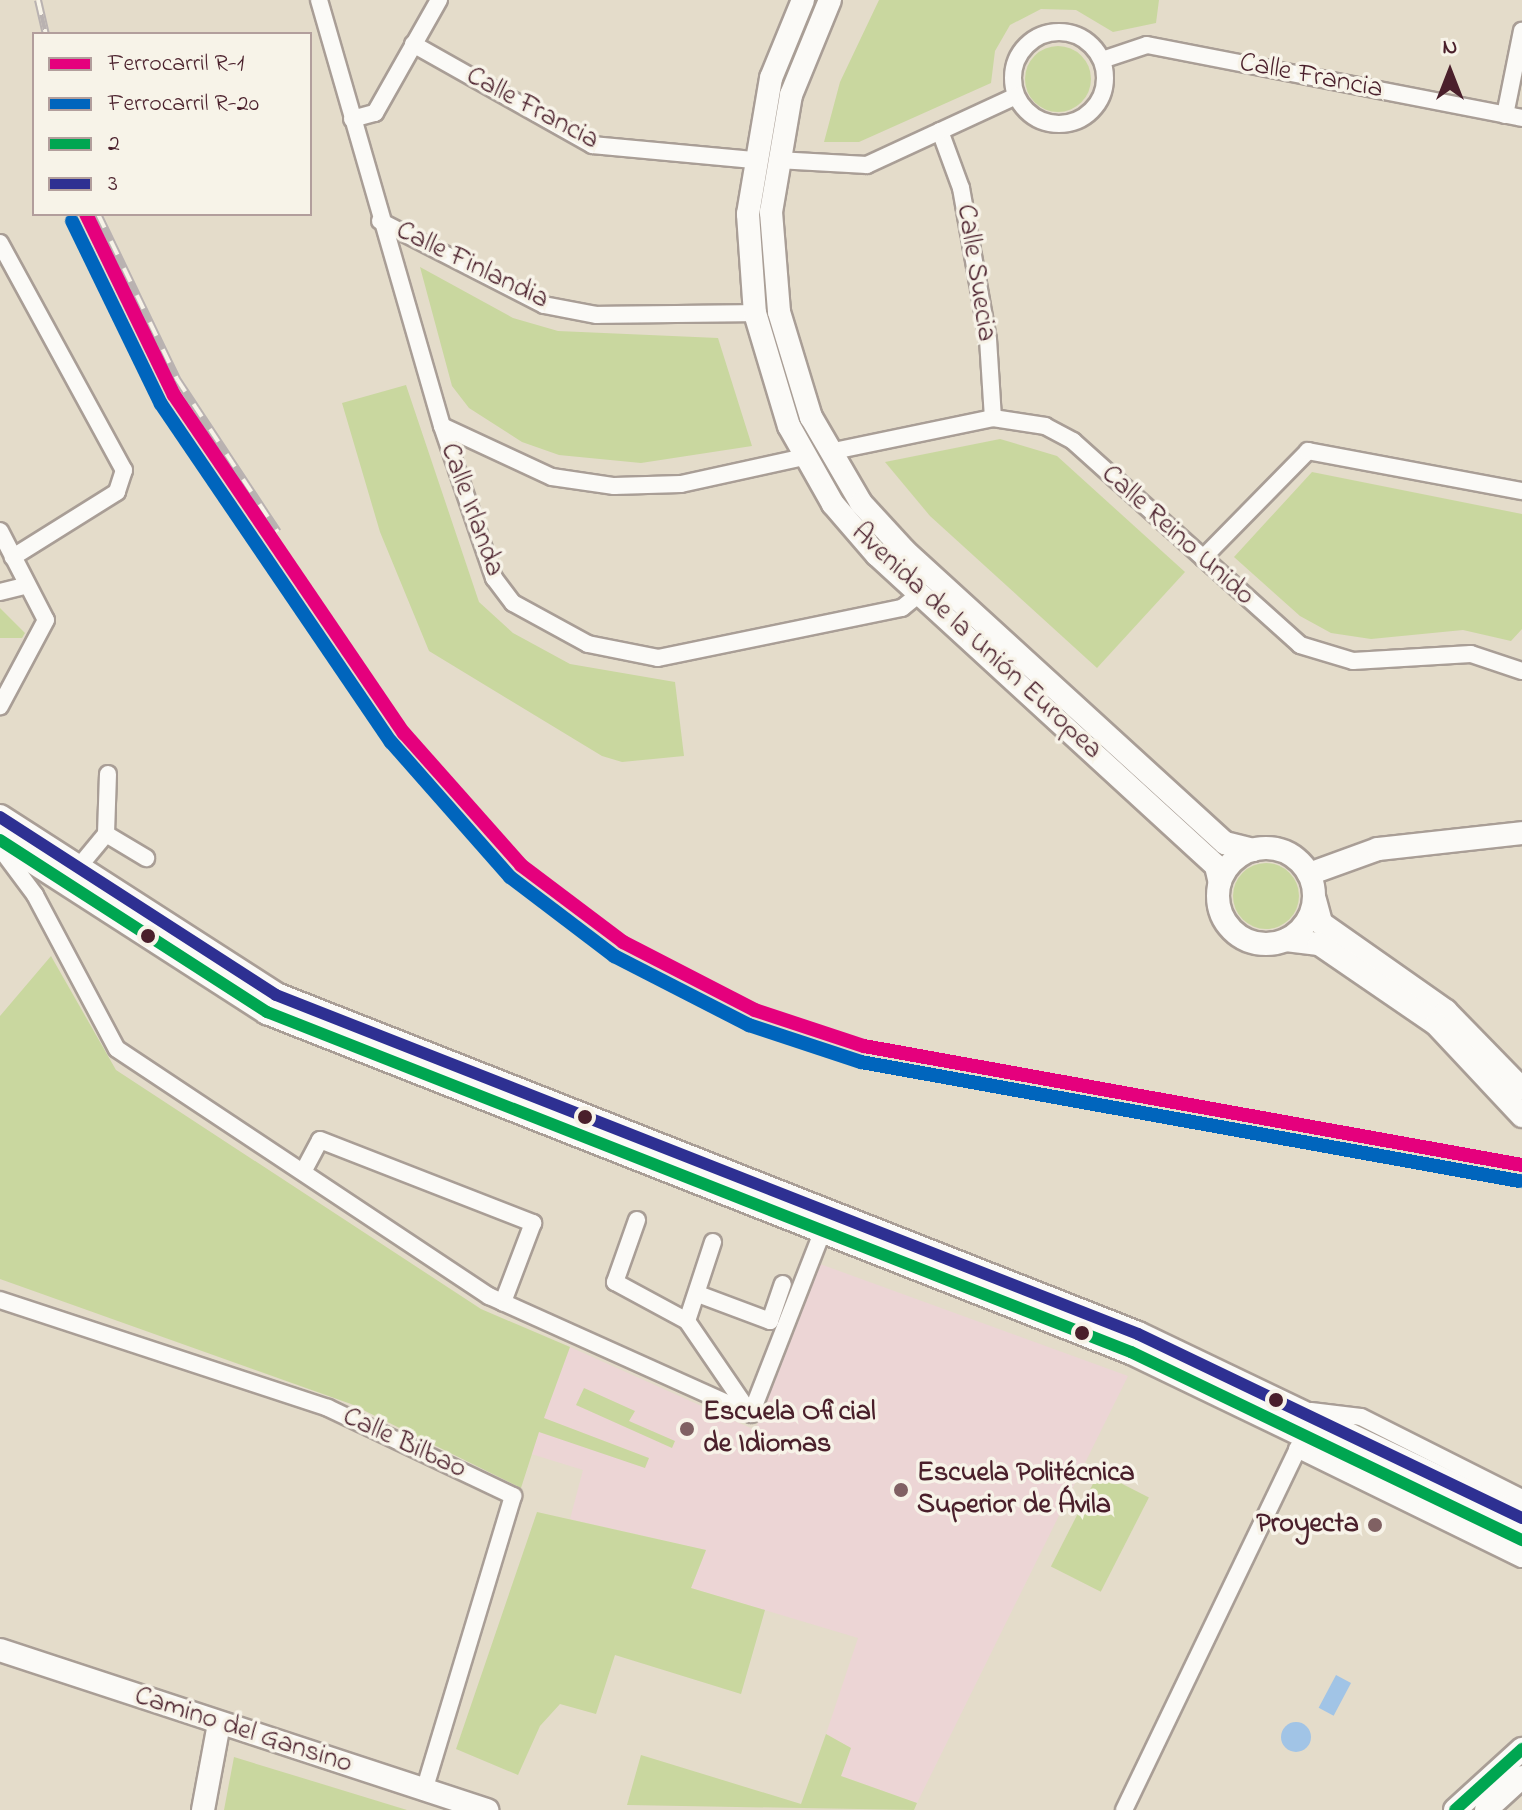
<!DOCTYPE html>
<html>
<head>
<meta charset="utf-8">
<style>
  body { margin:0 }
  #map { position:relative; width:1522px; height:1810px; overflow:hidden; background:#e4dcca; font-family:"Indie Flower",sans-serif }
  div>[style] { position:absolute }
  .built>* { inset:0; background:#ecd5d5 }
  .green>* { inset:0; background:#c9d79f; transform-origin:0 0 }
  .round { border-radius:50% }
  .water>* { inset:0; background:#a1c4e6; transform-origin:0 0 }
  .roads { filter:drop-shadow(2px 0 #a99e96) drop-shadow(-2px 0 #a99e96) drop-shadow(0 2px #a99e96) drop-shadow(0 -2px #a99e96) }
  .street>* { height:16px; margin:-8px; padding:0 8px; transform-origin:8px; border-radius:8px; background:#fbfaf7 }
  .street>.ring { margin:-8px; padding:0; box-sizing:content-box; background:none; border:16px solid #fbfaf7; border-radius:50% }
  .secondary>* { height:22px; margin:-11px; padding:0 11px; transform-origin:11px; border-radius:11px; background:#fbfaf7 }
  .secondary>.ring { margin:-11px; padding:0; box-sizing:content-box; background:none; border:22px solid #fbfaf7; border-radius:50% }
  .primary>* { height:24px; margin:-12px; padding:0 12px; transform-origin:12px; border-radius:12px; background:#fbfaf7 }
  .rail>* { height:8px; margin-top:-4px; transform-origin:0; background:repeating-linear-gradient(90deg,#f7f3e8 0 15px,#b9b2b1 0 30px); box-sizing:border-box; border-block:2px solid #b9b2b1 }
  .bus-1>* { height:12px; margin:-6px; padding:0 6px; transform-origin:6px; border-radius:6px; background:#00a651 }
  .bus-2>* { height:12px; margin:-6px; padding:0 6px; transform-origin:6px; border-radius:6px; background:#2e3092 }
  .rail-1>* { height:14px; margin:-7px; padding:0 7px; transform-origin:7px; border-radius:7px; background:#e5007d }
  .rail-2>* { height:14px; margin:-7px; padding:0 7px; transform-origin:7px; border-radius:7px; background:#0065bd }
  .dots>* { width:22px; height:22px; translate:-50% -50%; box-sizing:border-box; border:4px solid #f7f3e8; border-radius:50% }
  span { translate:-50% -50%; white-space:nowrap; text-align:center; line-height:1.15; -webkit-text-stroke:7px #f7f3e8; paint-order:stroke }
  .street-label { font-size:28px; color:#4a1f2b }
  .poi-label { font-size:28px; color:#4a1f2b; font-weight:700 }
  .left { translate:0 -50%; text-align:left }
  .right { translate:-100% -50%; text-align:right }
  .legend { position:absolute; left:32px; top:32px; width:280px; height:184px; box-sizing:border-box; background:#f7f3e8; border:2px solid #b29e9c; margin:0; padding:10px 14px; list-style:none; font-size:24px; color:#4a1f2b }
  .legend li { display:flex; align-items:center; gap:16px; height:40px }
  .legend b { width:40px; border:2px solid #b29e9c }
  .north { position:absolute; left:1410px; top:32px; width:80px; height:80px; -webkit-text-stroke:6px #f7f3e8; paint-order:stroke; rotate:0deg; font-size:22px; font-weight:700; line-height:32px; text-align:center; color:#4a1f2b }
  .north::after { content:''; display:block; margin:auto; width:28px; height:36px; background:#4a1f2b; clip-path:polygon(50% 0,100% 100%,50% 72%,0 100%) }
</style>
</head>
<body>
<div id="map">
  <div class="built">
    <div style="clip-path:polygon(820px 1264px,1128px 1376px,917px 1803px,841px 1776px,851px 1748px,826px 1734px,858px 1638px,691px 1588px,706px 1550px,570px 1519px,583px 1470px,528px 1453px,570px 1347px,755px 1430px)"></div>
  </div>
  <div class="green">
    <div style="clip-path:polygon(879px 0,1159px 0,1156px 23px,1113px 32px,1076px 10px,1041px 9px,1010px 25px,995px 51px,991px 83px,859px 142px,824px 142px,840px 82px)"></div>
    <div class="round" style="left:1025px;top:46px;width:66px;height:66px"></div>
    <div style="clip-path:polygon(420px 267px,513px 318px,558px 331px,718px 338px,752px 446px,641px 463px,559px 455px,522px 442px,469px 408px,452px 386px)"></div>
    <div style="clip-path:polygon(406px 385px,479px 602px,513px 633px,570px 664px,675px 682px,684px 756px,622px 762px,602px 756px,429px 651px,380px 532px,342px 403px)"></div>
    <div style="clip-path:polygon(1000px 439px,1057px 456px,1185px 572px,1097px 668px,930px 516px,885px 462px)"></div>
    <div style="clip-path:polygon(1312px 472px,1522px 514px,1522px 629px,1511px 641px,1463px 630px,1371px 639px,1331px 633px,1300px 616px,1234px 557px)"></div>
    <div style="clip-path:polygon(0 608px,25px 633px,22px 638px,0 638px)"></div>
    <div class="round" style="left:1233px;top:863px;width:66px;height:66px"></div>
    <div style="clip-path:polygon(51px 956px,116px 1070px,481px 1309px,570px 1347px,544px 1418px,649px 1458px,645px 1468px,539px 1432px,521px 1488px,351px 1404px,0 1279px,0 1016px)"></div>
    <div style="clip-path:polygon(584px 1388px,635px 1411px,629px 1421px,675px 1441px,672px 1448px,576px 1405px)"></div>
    <div style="left:1099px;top:1472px;width:56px;height:106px;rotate:27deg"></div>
    <div style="clip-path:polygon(537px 1512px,706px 1550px,691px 1588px,765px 1610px,741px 1694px,615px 1655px,596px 1714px,560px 1704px,540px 1726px,518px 1775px,456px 1749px)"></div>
    <div style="clip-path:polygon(826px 1734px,851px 1748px,841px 1776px,917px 1803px,914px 1810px,627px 1805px,641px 1755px,801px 1804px)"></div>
    <div style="clip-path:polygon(234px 1757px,407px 1810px,224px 1810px)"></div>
  </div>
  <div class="water">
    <div style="left:1336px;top:1675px;width:17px;height:37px;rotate:28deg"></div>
    <div class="round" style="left:1281px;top:1722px;width:30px;height:30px"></div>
  </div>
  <div class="roads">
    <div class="street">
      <div style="left:319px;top:0;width:443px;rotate:73.9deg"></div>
      <div style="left:442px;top:426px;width:161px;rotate:71.1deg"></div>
      <div style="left:494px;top:578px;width:31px;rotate:53deg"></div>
      <div style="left:513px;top:603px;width:85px;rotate:28.7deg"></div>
      <div style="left:588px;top:644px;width:71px;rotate:11.3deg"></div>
      <div style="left:658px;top:658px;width:249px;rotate:-11.6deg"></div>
      <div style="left:902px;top:608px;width:22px;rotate:-39deg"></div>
      <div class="ring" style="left:1013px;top:32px;width:76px;height:76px"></div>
      <div style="left:413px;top:44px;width:206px;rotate:29.4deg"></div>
      <div style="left:592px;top:145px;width:162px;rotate:5.3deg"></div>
      <div style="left:1102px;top:60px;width:47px;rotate:-18.4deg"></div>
      <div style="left:1147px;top:45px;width:382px;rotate:11deg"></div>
      <div style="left:1505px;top:115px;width:86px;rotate:-78.6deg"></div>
      <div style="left:352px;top:119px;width:24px;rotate:-15deg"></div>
      <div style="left:375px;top:113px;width:130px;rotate:-60.5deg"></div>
      <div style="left:940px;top:131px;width:61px;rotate:69.8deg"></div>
      <div style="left:961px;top:188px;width:153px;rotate:79.9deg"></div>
      <div style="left:988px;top:339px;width:79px;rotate:86.4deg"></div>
      <div style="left:777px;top:160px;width:90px;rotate:3.2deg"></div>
      <div style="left:867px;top:165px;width:164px;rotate:-24.8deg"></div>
      <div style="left:380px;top:221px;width:184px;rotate:27.1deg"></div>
      <div style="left:544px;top:305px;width:54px;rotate:10.7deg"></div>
      <div style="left:597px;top:315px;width:158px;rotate:-0.7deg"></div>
      <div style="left:0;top:243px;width:259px;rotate:61.4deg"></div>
      <div style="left:124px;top:470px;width:23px;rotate:108deg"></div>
      <div style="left:117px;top:492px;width:123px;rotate:148deg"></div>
      <div style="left:442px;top:426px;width:121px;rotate:24.9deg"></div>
      <div style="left:552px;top:477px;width:63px;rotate:8.3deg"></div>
      <div style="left:614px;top:486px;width:67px;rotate:-1.7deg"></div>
      <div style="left:681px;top:484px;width:126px;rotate:-12.4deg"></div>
      <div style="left:829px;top:452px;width:167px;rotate:-11.7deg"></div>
      <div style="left:993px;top:418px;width:53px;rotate:8.7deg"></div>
      <div style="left:1045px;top:426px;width:32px;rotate:28deg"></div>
      <div style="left:1073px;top:441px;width:305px;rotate:41.9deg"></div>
      <div style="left:1300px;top:645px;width:55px;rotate:16.8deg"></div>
      <div style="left:1353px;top:661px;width:118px;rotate:-3.4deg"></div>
      <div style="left:1471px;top:654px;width:54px;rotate:18.4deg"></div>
      <div style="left:0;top:531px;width:100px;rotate:62.7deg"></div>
      <div style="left:46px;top:620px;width:98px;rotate:118.1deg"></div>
      <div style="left:1203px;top:558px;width:150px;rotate:-45.5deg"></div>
      <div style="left:1308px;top:451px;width:218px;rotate:10.6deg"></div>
      <div style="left:0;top:592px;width:25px;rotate:-14deg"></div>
      <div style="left:106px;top:834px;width:47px;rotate:31deg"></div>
      <div style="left:0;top:848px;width:59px;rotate:53.3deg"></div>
      <div style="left:35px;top:895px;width:174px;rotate:62deg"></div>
      <div style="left:117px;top:1049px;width:447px;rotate:33.6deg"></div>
      <div style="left:489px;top:1296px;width:287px;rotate:24.2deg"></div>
      <div style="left:751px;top:1414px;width:194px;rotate:-68.6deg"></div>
      <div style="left:77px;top:869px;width:45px;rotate:-50.4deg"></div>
      <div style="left:106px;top:834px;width:60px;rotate:-88.1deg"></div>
      <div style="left:303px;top:1172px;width:36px;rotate:-62deg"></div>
      <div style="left:320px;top:1140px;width:229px;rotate:21.3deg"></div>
      <div style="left:533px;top:1223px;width:85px;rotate:110.8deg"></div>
      <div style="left:637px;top:1220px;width:66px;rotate:109.5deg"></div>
      <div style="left:615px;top:1282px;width:82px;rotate:28.4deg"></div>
      <div style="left:713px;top:1242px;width:83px;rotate:108.2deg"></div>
      <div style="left:687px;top:1321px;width:112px;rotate:55.6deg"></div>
      <div style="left:698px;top:1294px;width:77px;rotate:20.6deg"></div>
      <div style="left:770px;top:1321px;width:39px;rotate:-71deg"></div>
      <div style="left:0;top:1300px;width:345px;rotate:18.2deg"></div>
      <div style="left:328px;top:1408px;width:205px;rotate:25.4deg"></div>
      <div style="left:513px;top:1496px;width:308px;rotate:106.8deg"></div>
      <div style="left:1311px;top:1411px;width:50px;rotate:6.8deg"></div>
      <div style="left:1361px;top:1417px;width:180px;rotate:26.7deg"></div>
      <div style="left:1297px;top:1449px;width:250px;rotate:26.1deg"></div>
      <div style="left:1124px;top:1810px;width:420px;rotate:-64.3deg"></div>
    </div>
    <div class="secondary">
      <div style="left:803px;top:0;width:84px;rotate:112.3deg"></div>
      <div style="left:771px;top:78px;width:138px;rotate:99.6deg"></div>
      <div style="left:748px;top:214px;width:99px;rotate:86deg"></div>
      <div style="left:755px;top:313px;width:118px;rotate:73.3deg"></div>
      <div style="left:789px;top:426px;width:90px;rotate:60.6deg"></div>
      <div style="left:833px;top:504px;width:67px;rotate:49.2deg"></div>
      <div style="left:877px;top:555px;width:460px;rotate:42.5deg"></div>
      <div style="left:1216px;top:866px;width:17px;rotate:77deg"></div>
      <div style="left:830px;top:0;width:103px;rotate:112.3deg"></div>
      <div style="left:791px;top:95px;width:119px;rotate:99.7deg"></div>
      <div style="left:771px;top:212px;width:100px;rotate:85.4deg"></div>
      <div style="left:779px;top:312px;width:110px;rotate:73.1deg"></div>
      <div style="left:811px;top:417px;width:99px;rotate:59.8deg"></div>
      <div style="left:861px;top:503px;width:64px;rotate:47.5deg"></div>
      <div style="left:904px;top:550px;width:435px;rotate:42.4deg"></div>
      <div style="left:1225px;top:843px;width:29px;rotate:14deg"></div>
      <div class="ring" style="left:1218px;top:848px;width:74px;height:74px"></div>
      <div style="left:1309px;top:874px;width:73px;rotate:-19.9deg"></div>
      <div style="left:1378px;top:849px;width:145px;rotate:-6.3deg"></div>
      <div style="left:1315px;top:900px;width:24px;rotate:75deg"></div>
      <div style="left:1321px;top:923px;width:153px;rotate:35.1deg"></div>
      <div style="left:1446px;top:1011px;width:109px;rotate:45.7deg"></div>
      <div style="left:1286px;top:940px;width:33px;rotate:7deg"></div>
      <div style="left:1319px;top:944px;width:142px;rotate:34.4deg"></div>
      <div style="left:1436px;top:1024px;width:126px;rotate:46.9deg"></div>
      <div style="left:0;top:1650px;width:513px;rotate:18.19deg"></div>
      <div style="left:203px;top:1810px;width:87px;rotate:-79.5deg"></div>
      <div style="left:1455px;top:1810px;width:91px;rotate:-42.3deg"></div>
      <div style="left:1486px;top:1810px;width:49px;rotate:-42.5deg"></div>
    </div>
    <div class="primary">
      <div style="left:0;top:817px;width:328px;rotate:32.8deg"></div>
      <div style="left:276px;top:995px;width:926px;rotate:21.47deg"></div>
      <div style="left:1138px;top:1334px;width:426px;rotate:25.6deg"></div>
      <div style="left:0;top:840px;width:318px;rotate:32.8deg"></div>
      <div style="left:267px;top:1012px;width:928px;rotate:21.48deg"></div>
      <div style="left:1131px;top:1352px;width:434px;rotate:25.7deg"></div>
    </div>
  </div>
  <div class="rail">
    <div style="left:38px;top:0;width:35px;rotate:77deg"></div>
    <div style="left:98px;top:214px;width:183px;rotate:64.4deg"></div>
    <div style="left:177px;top:379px;width:183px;rotate:56.6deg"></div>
  </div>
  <div class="bus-1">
    <div style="left:0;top:840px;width:318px;rotate:32.8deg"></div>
    <div style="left:267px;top:1012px;width:928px;rotate:21.48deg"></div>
    <div style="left:1131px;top:1352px;width:434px;rotate:25.7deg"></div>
    <div style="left:1455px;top:1810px;width:91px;rotate:-42.3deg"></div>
  </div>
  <div class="bus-2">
    <div style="left:0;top:817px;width:328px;rotate:32.8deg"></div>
    <div style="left:276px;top:995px;width:926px;rotate:21.47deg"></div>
    <div style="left:1138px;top:1334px;width:426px;rotate:25.6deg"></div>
  </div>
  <div class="rail-1">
    <div style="left:86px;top:214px;width:201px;rotate:64.1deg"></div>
    <div style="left:174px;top:395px;width:409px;rotate:55.8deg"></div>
    <div style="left:404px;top:733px;width:176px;rotate:48.4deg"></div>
    <div style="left:521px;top:865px;width:128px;rotate:37deg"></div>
    <div style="left:623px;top:942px;width:148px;rotate:27.3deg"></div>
    <div style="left:755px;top:1010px;width:115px;rotate:18.3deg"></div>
    <div style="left:864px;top:1046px;width:669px;rotate:10.25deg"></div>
  </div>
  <div class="rail-2">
    <div style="left:72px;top:221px;width:203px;rotate:64.1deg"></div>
    <div style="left:161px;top:404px;width:409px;rotate:55.8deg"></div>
    <div style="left:391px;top:742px;width:180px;rotate:48.6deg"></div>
    <div style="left:510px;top:877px;width:131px;rotate:37.2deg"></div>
    <div style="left:614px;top:956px;width:152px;rotate:27.1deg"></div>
    <div style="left:749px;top:1025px;width:118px;rotate:18.3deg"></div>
    <div style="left:861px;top:1062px;width:669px;rotate:10.25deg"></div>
  </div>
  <div class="dots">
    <div style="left:148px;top:936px;background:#4a1f2b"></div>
    <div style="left:585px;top:1117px;background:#4a1f2b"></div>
    <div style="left:1082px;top:1333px;background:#4a1f2b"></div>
    <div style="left:1276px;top:1400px;background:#4a1f2b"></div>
    <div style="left:687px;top:1429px;background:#806163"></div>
    <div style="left:901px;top:1490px;background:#806163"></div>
    <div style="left:1375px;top:1525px;background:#806163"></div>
  </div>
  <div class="street-label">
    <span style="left:1311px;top:77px;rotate:11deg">Calle Francia</span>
    <span style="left:532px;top:109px;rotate:28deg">Calle Francia</span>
    <span style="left:472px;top:266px;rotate:26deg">Calle Finlandia</span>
    <span style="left:975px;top:273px;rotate:81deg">Calle Suecia</span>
    <span style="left:471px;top:510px;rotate:70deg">Calle Irlanda</span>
    <span style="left:1177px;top:536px;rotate:42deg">Calle Reino Unido</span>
    <span style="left:976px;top:642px;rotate:43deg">Avenida de la Unión Europea</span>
    <span style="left:404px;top:1444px;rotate:25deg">Calle Bilbao</span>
    <span style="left:243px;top:1731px;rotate:18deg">Camino del Gansino</span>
  </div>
  <div class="poi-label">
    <span class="left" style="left:703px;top:1429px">Escuela Oficial<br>de Idiomas</span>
    <span class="left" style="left:917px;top:1490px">Escuela Politécnica<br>Superior de Ávila</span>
    <span class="right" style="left:1359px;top:1525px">Proyecta</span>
  </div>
  <ul class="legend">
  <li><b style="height:10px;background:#e5007d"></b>Ferrocarril R-1</li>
  <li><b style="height:10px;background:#0065bd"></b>Ferrocarril R-20</li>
  <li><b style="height:10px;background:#00a651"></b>2</li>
  <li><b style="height:10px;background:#2e3092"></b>3</li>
  </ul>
  <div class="north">N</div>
</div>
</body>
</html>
